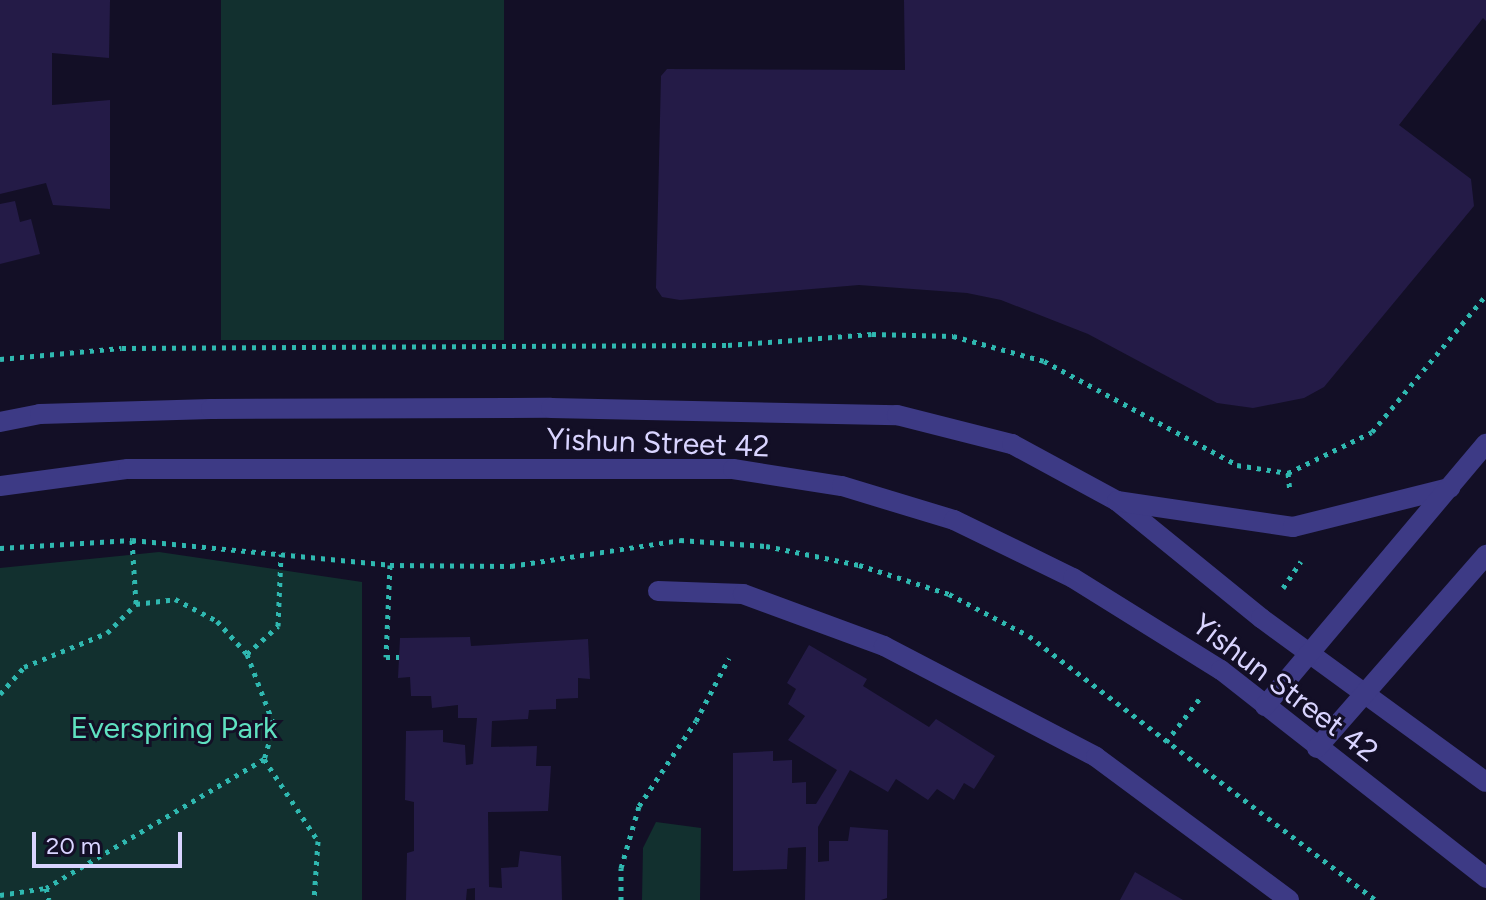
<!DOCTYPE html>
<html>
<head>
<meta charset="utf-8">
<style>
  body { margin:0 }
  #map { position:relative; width:1486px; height:900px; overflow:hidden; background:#130f26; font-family:Figtree,sans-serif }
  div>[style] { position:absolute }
  .green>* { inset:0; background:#12302f; transform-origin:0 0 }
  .building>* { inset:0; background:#241b47 }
  .path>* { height:5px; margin-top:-2.5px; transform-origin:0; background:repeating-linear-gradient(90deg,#2fb8b0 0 4px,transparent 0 10px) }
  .lane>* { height:20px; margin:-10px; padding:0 10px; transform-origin:10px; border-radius:10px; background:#3d3a85 }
  .street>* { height:20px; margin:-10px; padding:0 10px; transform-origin:10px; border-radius:10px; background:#3d3a85 }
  span { translate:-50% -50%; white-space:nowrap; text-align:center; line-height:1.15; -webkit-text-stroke:6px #130f26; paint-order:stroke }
  .street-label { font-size:30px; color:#d9d4ff }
  .park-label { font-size:30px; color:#5fe0c0 }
  .scale { position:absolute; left:32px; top:832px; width:150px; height:36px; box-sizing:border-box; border:4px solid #d9d4ff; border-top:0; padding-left:10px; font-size:24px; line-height:28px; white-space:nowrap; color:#d9d4ff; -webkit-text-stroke:6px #130f26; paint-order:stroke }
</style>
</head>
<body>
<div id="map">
  <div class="green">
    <div style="left:221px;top:0;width:283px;height:340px"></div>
    <div style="clip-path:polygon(159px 552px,362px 582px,362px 900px,0 900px,0 568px)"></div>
    <div style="clip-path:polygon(656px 822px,701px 828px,700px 900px,642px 900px,643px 848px)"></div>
  </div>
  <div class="building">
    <div style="clip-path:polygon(0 0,110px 0,109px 58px,52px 53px,52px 105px,110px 100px,110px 209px,53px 205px,46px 183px,0 194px)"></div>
    <div style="clip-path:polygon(904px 0,1486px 0,1486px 21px,1483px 18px,1399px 125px,1471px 179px,1474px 206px,1324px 387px,1304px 398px,1253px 408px,1217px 403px,1088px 334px,1001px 300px,967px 293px,859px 285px,680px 300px,662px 297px,656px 288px,661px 76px,667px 69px,905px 70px)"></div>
    <div style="clip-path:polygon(15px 201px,20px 222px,31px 219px,40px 254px,0 264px,0 204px)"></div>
    <div style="clip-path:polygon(470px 637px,471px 646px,588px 639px,590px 679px,578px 678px,578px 698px,556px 699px,556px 709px,529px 710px,528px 719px,492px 721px,491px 747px,537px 746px,536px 766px,551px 766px,548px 811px,488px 812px,489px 887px,502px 888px,501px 868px,518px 867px,520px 851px,561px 856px,562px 900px,475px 900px,475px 888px,467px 889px,466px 900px,406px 900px,407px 853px,414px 851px,414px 802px,405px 800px,406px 731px,443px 730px,443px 742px,465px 745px,466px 765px,473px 764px,477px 718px,458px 718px,458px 705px,432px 708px,431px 696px,411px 696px,410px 677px,398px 678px,400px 638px)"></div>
    <div style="clip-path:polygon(809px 645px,867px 679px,863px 686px,929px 727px,936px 719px,995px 756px,974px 789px,964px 783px,954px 800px,937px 789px,928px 800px,896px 779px,888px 792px,850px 770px,818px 827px,818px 862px,829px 861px,829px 841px,848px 841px,850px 827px,888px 830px,887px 898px,881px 900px,805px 900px,806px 847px,788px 848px,787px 869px,733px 871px,733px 753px,773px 751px,773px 761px,792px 760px,792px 783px,806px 782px,806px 804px,816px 804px,837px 770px,788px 740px,805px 716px,788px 704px,796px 689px,787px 683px)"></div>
    <div style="clip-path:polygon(1135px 872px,1183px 900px,1120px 900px)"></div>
  </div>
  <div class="path">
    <div style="left:0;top:359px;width:122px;rotate:-5.2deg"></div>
    <div style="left:122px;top:348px;width:606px;rotate:-0.28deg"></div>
    <div style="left:728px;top:345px;width:144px;rotate:-4.4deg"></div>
    <div style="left:872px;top:334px;width:81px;rotate:1.4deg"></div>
    <div style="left:953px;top:336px;width:94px;rotate:15.4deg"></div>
    <div style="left:1044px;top:361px;width:219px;rotate:28.3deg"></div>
    <div style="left:1237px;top:465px;width:52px;rotate:8.9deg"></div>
    <div style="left:1288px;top:473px;width:93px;rotate:-26deg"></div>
    <div style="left:1372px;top:432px;width:178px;rotate:-50.2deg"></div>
    <div style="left:1288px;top:473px;width:19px;rotate:84deg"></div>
    <div style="left:132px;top:540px;width:64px;rotate:86.4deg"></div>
    <div style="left:0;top:548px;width:132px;rotate:-3.5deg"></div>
    <div style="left:132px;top:540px;width:259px;rotate:5.5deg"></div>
    <div style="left:390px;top:565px;width:121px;rotate:0.5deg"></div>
    <div style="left:511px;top:566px;width:171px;rotate:-8.7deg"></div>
    <div style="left:680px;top:540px;width:86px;rotate:4deg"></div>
    <div style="left:766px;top:546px;width:95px;rotate:11.5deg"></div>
    <div style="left:859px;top:565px;width:95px;rotate:17.9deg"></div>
    <div style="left:949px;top:594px;width:90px;rotate:27.7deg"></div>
    <div style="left:1029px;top:636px;width:435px;rotate:37.3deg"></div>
    <div style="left:390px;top:565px;width:92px;rotate:92.5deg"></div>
    <div style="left:386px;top:657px;width:13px"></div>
    <div style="left:1283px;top:588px;width:32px;rotate:-56deg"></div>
    <div style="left:247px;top:654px;width:42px;rotate:-42.1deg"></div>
    <div style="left:278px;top:626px;width:72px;rotate:-87.6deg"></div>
    <div style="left:0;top:694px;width:36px;rotate:-48deg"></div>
    <div style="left:24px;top:667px;width:90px;rotate:-22.3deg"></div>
    <div style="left:107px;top:633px;width:41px;rotate:-45deg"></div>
    <div style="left:136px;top:604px;width:39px;rotate:-7deg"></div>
    <div style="left:175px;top:599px;width:47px;rotate:27.6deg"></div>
    <div style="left:217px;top:621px;width:45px;rotate:47.7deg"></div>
    <div style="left:247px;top:654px;width:76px;rotate:69.2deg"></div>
    <div style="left:274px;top:725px;width:35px;rotate:106deg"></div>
    <div style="left:264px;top:759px;width:253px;rotate:149.4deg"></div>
    <div style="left:46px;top:888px;width:12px;rotate:76deg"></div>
    <div style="left:1166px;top:742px;width:56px;rotate:-52.3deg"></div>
    <div style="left:264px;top:759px;width:98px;rotate:56.6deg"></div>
    <div style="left:318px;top:841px;width:59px;rotate:93.9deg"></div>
    <div style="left:0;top:895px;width:47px;rotate:-8.7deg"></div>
    <div style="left:621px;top:900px;width:32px;rotate:-90deg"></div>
    <div style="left:621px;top:868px;width:65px;rotate:-73.8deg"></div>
    <div style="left:639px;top:806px;width:102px;rotate:-56.2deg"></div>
    <div style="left:696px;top:721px;width:71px;rotate:-62.4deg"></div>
  </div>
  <div class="lane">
    <div style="left:658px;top:591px;width:85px;rotate:2deg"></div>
    <div style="left:743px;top:594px;width:150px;rotate:20.2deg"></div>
    <div style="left:884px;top:646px;width:239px;rotate:27.6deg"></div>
    <div style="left:1096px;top:757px;width:240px;rotate:36.5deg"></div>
  </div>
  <div class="street">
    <div style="left:0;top:422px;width:41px;rotate:-11.3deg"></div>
    <div style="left:40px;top:414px;width:171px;rotate:-1.7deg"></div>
    <div style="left:211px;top:409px;width:340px;rotate:-0.2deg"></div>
    <div style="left:551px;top:408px;width:346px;rotate:1.2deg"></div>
    <div style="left:897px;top:415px;width:119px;rotate:14.2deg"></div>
    <div style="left:1012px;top:444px;width:119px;rotate:28.5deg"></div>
    <div style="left:1117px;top:501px;width:186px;rotate:39.1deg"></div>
    <div style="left:1261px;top:618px;width:278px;rotate:36.1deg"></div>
    <div style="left:0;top:486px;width:129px;rotate:-7.6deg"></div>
    <div style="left:128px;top:469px;width:605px"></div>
    <div style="left:733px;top:469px;width:110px;rotate:8.9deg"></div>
    <div style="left:842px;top:486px;width:117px;rotate:16.9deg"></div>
    <div style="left:954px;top:520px;width:132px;rotate:26deg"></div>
    <div style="left:1073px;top:578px;width:174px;rotate:31.9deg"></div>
    <div style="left:1221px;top:670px;width:337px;rotate:38.1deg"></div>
    <div style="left:1117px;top:501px;width:178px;rotate:8.4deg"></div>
    <div style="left:1293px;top:527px;width:162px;rotate:-14deg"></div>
    <div style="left:1265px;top:706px;width:343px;rotate:-49.9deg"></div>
    <div style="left:1317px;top:748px;width:257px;rotate:-48.8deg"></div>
  </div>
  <div class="street-label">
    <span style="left:658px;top:443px;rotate:2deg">Yishun Street 42</span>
    <span style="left:1285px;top:688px;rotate:37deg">Yishun Street 42</span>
  </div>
  <div class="park-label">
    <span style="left:174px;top:728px">Everspring Park</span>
  </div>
  <div class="scale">20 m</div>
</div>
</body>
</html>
